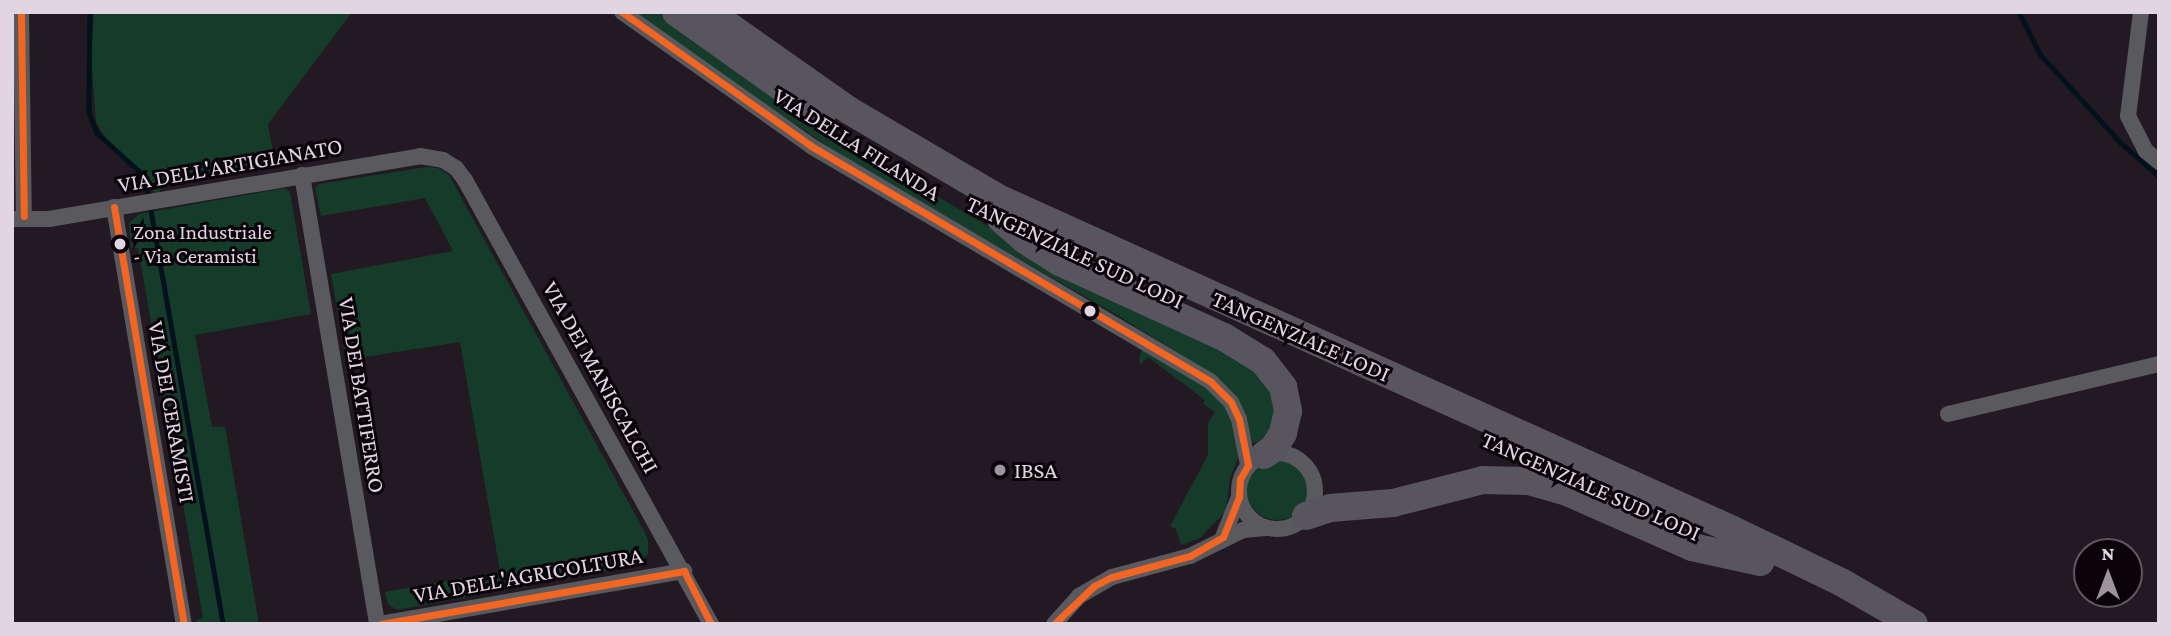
<!DOCTYPE html>
<html>
<head>
<meta charset="utf-8">
<style>
  body { margin:0 }
  #map { position:relative; width:2171px; height:636px; overflow:hidden; background:#221922; font-family:"Crimson Pro",serif }
  div>[style] { position:absolute }
  .green>* { inset:0; background:#153c2b }
  .round { border-radius:50% }
  .stream>* { height:4.5px; margin:-2.25px; padding:0 2.25px; transform-origin:2.25px; border-radius:2.25px; background:#03111b }
  .street>* { height:16px; margin:-8px; padding:0 8px; transform-origin:8px; border-radius:8px; background:#59595e }
  .street>.ring { margin:-8px; padding:0; box-sizing:content-box; background:none; border:16px solid #59595e; border-radius:50% }
  .highway>* { height:28px; margin:-14px; padding:0 14px; transform-origin:14px; border-radius:14px; background:#59555e }
  .bus-1>* { height:7px; margin:-3.5px; padding:0 3.5px; transform-origin:3.5px; border-radius:3.5px; background:#f26522 }
  .dots>* { width:19px; height:19px; translate:-50% -50%; box-sizing:border-box; border:4px solid #0a040a; border-radius:50% }
  span { translate:-50% -50%; white-space:nowrap; text-align:center; line-height:1.15; -webkit-text-stroke:6px #0a040a; paint-order:stroke }
  .bus-label { font-size:21px; color:#e0d5e0 }
  .left { translate:0 -50%; text-align:left }
  .street-label { font-size:23px; color:#e0d5e0 }
  .poi-label { font-size:23px; color:#e0d5e0 }
  .frame { position:absolute; inset:0; border:14px solid #e0d5e0; pointer-events:none }
  .north { position:absolute; left:2073px; top:538px; width:70px; height:70px; box-sizing:border-box; background:#0a040a; border:2px solid #605860; border-radius:50%; rotate:0deg; font-size:19px; font-weight:700; line-height:28px; text-align:center; color:#e0d5e0 }
  .north::after { content:''; display:block; margin:auto; width:24px; height:32px; background:#9e939e; clip-path:polygon(50% 0,100% 100%,50% 72%,0 100%) }
</style>
</head>
<body>
<div id="map">
  <div class="green">
    <div style="clip-path:polygon(94px 12px,352px 12px,268px 124px,275px 163px,167px 181px,159px 192px,154px 193px,150px 179px,107px 140px,96px 122px,91px 56px)"></div>
    <div style="clip-path:polygon(634px 12px,657px 12px,823px 129px,863px 153px,1003px 235px,1253px 364px,1281px 404px,1270px 438px,1253px 443px,1237px 398px,1206px 370px,1112px 312px,870px 174px,760px 101px)"></div>
    <div style="clip-path:polygon(426px 167px,438px 168px,449px 175px,643px 529px,648px 540px,648px 554px,636px 566px,397px 610px,388px 604px,385px 592px,500px 571px,460px 342px,346px 360px,331px 274px,453px 251px,425px 198px,321px 216px,315px 188px,319px 184px)"></div>
    <div style="clip-path:polygon(285px 188px,290px 192px,311px 314px,195px 335px,212px 427px,225px 426px,259px 624px,197px 624px,196px 620px,203px 618px,138px 248px,131px 248px,129px 223px,139px 214px)"></div>
    <div style="clip-path:polygon(1145px 349px,1209px 389px,1225px 406px,1231px 420px,1239px 456px,1230px 478px,1226px 511px,1200px 538px,1181px 545px,1176px 529px,1170px 526px,1208px 455px,1208px 423px,1215px 412px,1203px 404px,1205px 400px,1148px 357px,1141px 364px,1139px 362px,1141px 351px)"></div>
    <div class="round" style="left:1246px;top:456px;width:64px;height:64px"></div>
  </div>
  <div class="stream">
    <div style="left:90px;top:12px;width:100px;rotate:90.6deg"></div>
    <div style="left:89px;top:112px;width:22px;rotate:69deg"></div>
    <div style="left:97px;top:133px;width:57px;rotate:42.1deg"></div>
    <div style="left:139px;top:171px;width:24px;rotate:68deg"></div>
    <div style="left:148px;top:193px;width:437px;rotate:80.1deg"></div>
    <div style="left:2019px;top:12px;width:47px;rotate:63.4deg"></div>
    <div style="left:2040px;top:54px;width:120px;rotate:47.7deg"></div>
    <div style="left:2121px;top:143px;width:50px;rotate:41deg"></div>
  </div>
  <div class="street">
    <div style="left:21px;top:12px;width:204px;rotate:89.2deg"></div>
    <div style="left:622px;top:12px;width:232px;rotate:35.3deg"></div>
    <div style="left:811px;top:146px;width:464px;rotate:30.5deg"></div>
    <div style="left:1211px;top:382px;width:28px;rotate:45deg"></div>
    <div style="left:1231px;top:402px;width:19px;rotate:65deg"></div>
    <div style="left:1239px;top:419px;width:47px;rotate:78.9deg"></div>
    <div style="left:2141px;top:12px;width:105px;rotate:97.1deg"></div>
    <div style="left:2128px;top:116px;width:39px;rotate:63deg"></div>
    <div style="left:2146px;top:151px;width:17px;rotate:40deg"></div>
    <div style="left:302px;top:175px;width:455px;rotate:80.5deg"></div>
    <div style="left:114px;top:207px;width:423px;rotate:80.5deg"></div>
    <div style="left:12px;top:219px;width:37px"></div>
    <div style="left:49px;top:219px;width:376px;rotate:-9.6deg"></div>
    <div style="left:420px;top:156px;width:23px;rotate:10deg"></div>
    <div style="left:443px;top:160px;width:15px;rotate:32deg"></div>
    <div style="left:456px;top:168px;width:15px;rotate:53deg"></div>
    <div style="left:465px;top:180px;width:508px;rotate:61.01deg"></div>
    <div style="left:1948px;top:414px;width:217px;rotate:-13.3deg"></div>
    <div class="ring" style="left:1239px;top:453px;width:60px;height:60px"></div>
    <div style="left:1223px;top:537px;width:43px;rotate:-68.2deg"></div>
    <div style="left:380px;top:624px;width:309px;rotate:-9.9deg"></div>
    <div style="left:1054px;top:624px;width:38px;rotate:-48deg"></div>
    <div style="left:1079px;top:596px;width:38px;rotate:-30deg"></div>
    <div style="left:1112px;top:577px;width:81px;rotate:-15.1deg"></div>
    <div style="left:1190px;top:556px;width:59px;rotate:-26.1deg"></div>
    <div style="left:1243px;top:530px;width:23px;rotate:-5deg"></div>
  </div>
  <div class="highway">
    <div style="left:676px;top:12px;width:179px;rotate:35.5deg"></div>
    <div style="left:709px;top:12px;width:172px;rotate:35.1deg"></div>
    <div style="left:850px;top:111px;width:174px;rotate:30.4deg"></div>
    <div style="left:1000px;top:199px;width:804px;rotate:24.3deg"></div>
    <div style="left:1733px;top:530px;width:120px;rotate:25.7deg"></div>
    <div style="left:1841px;top:582px;width:84px;rotate:29.9deg"></div>
    <div style="left:1001px;top:219px;width:32px;rotate:41deg"></div>
    <div style="left:1025px;top:240px;width:41px;rotate:32.2deg"></div>
    <div style="left:1060px;top:262px;width:180px;rotate:24.6deg"></div>
    <div style="left:1224px;top:337px;width:46px;rotate:31.6deg"></div>
    <div style="left:1263px;top:361px;width:33px;rotate:52deg"></div>
    <div style="left:1283px;top:387px;width:25px;rotate:78deg"></div>
    <div style="left:1288px;top:411px;width:23px;rotate:103deg"></div>
    <div style="left:1283px;top:433px;width:17px;rotate:121deg"></div>
    <div style="left:1274px;top:448px;width:12px;rotate:145deg"></div>
    <div style="left:1306px;top:516px;width:25px;rotate:-18deg"></div>
    <div style="left:1330px;top:508px;width:63px;rotate:-4.5deg"></div>
    <div style="left:1393px;top:503px;width:93px;rotate:-14.3deg"></div>
    <div style="left:1483px;top:480px;width:46px;rotate:1.2deg"></div>
    <div style="left:1529px;top:481px;width:40px;rotate:16deg"></div>
    <div style="left:1567px;top:492px;width:137px;rotate:23.7deg"></div>
    <div style="left:1692px;top:547px;width:70px;rotate:12.4deg"></div>
  </div>
  <div class="bus-1">
    <div style="left:21px;top:12px;width:204px;rotate:89.2deg"></div>
    <div style="left:622px;top:12px;width:232px;rotate:35.3deg"></div>
    <div style="left:811px;top:146px;width:464px;rotate:30.5deg"></div>
    <div style="left:1211px;top:382px;width:28px;rotate:45deg"></div>
    <div style="left:1231px;top:402px;width:19px;rotate:65deg"></div>
    <div style="left:1239px;top:419px;width:47px;rotate:78.9deg"></div>
    <div style="left:114px;top:207px;width:423px;rotate:80.5deg"></div>
    <div style="left:684px;top:571px;width:59px;rotate:63deg"></div>
    <div style="left:381px;top:624px;width:308px;rotate:-9.9deg"></div>
    <div style="left:1054px;top:624px;width:55px;rotate:-43.5deg"></div>
    <div style="left:1094px;top:586px;width:20px;rotate:-27deg"></div>
    <div style="left:1112px;top:577px;width:81px;rotate:-15.1deg"></div>
    <div style="left:1190px;top:556px;width:38px;rotate:-30deg"></div>
    <div style="left:1223px;top:537px;width:43px;rotate:-68.2deg"></div>
    <div style="left:1239px;top:497px;width:18px;rotate:-87deg"></div>
    <div style="left:1240px;top:479px;width:16px;rotate:-60deg"></div>
  </div>
  <div class="dots">
    <div style="left:120px;top:244px;background:#e0d5e0"></div>
    <div style="left:1090px;top:311px;background:#e0d5e0"></div>
    <div style="left:1000px;top:470px;background:#9e939e"></div>
  </div>
  <div class="bus-label">
    <span class="left" style="left:133px;top:244px">Zona Industriale<br>- Via Ceramisti</span>
  </div>
  <div class="street-label">
    <span style="left:857px;top:144px;rotate:32deg">VIA DELLA FILANDA</span>
    <span style="left:230px;top:165px;rotate:-10deg">VIA DELL'ARTIGIANATO</span>
    <span style="left:1075px;top:252px;rotate:25deg">TANGENZIALE SUD LODI</span>
    <span style="left:1301px;top:336px;rotate:24deg">TANGENZIALE LODI</span>
    <span style="left:601px;top:377px;rotate:61deg">VIA DEI MANISCALCHI</span>
    <span style="left:362px;top:395px;rotate:81deg">VIA DEI BATTIFERRO</span>
    <span style="left:172px;top:412px;rotate:80deg">VIA DEI CERAMISTI</span>
    <span style="left:1591px;top:486px;rotate:24deg">TANGENZIALE SUD LODI</span>
    <span style="left:528px;top:575px;rotate:-10deg">VIA DELL'AGRICOLTURA</span>
  </div>
  <div class="poi-label">
    <span class="left" style="left:1014px;top:470px">IBSA</span>
  </div>
  <div class="frame"></div>
  <div class="north">N</div>
</div>
</body>
</html>
